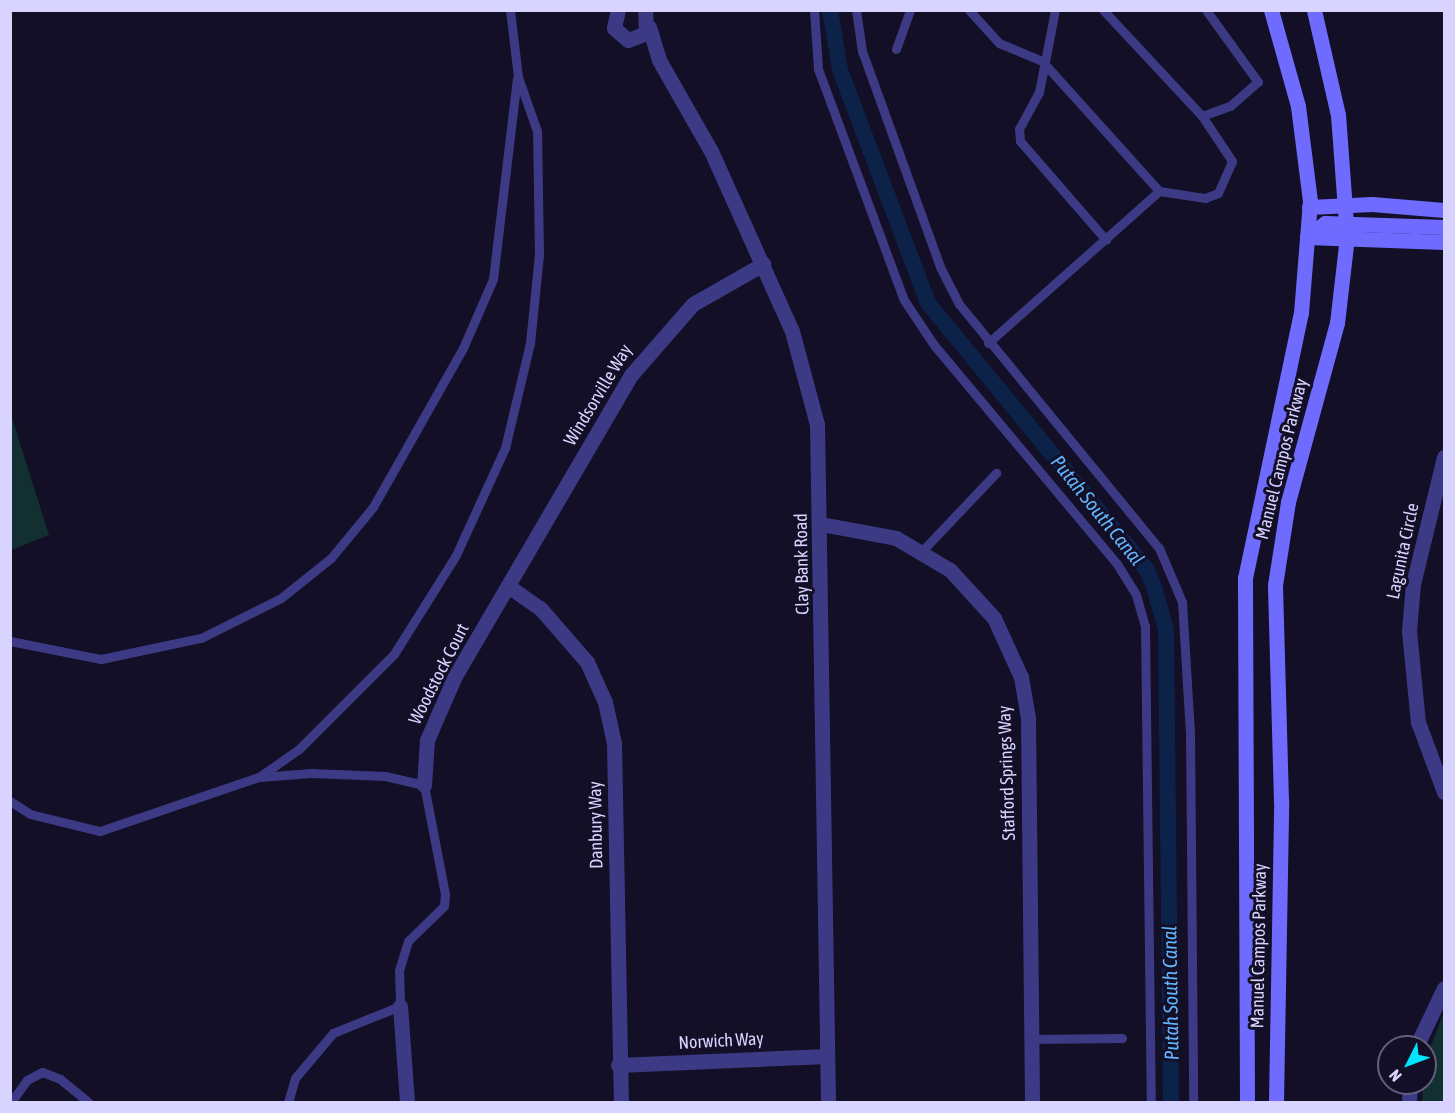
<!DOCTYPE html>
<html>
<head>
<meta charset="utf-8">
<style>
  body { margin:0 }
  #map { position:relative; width:1455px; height:1113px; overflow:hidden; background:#130f26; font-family:"Asap Condensed",sans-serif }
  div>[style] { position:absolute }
  .green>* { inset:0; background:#12302f }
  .canal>* { height:16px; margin:-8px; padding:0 8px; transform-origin:8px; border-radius:8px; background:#0c2248 }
  .lane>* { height:9px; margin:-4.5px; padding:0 4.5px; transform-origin:4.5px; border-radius:4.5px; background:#3d3a85 }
  .street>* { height:15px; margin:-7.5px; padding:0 7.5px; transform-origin:7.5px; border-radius:7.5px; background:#3d3a85 }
  .secondary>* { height:15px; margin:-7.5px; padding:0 7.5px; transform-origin:7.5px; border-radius:7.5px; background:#6f6bff }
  span { translate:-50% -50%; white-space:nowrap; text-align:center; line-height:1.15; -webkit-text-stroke:6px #130f26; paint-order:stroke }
  .street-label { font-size:18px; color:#d9d4ff }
  .water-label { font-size:20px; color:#62b6ff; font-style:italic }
  .frame { position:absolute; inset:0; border:12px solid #d9d4ff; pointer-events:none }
  .north { position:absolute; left:1377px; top:1035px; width:60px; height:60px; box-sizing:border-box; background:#130f26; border:2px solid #625e7d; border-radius:50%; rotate:228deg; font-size:16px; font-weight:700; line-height:24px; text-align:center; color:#d9d4ff }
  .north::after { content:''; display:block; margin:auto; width:21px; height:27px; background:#00e5ff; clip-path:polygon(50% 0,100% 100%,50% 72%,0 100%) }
</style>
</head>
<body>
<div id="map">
  <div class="green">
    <div style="clip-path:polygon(11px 415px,49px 535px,11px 550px,10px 550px)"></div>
    <div style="clip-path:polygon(1444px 1012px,1444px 1102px,1422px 1102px,1425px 1061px)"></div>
  </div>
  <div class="canal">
    <div style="left:830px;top:10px;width:61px;rotate:80.5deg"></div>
    <div style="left:840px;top:70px;width:249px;rotate:69.3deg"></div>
    <div style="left:928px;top:303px;width:343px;rotate:50.6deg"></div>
    <div style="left:1146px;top:568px;width:21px;rotate:67deg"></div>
    <div style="left:1154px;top:587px;width:44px;rotate:74.1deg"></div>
    <div style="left:1166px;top:629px;width:473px;rotate:89.4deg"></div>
  </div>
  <div class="lane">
    <div style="left:814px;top:10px;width:59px;rotate:86.1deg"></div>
    <div style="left:818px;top:69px;width:246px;rotate:69.6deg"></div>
    <div style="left:904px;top:300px;width:54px;rotate:56.3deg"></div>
    <div style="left:934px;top:345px;width:285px;rotate:50.1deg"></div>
    <div style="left:1117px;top:564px;width:36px;rotate:58deg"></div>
    <div style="left:1136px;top:595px;width:32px;rotate:74deg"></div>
    <div style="left:1145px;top:626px;width:476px;rotate:89.3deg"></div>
    <div style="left:856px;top:10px;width:41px;rotate:81.7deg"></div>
    <div style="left:862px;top:51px;width:230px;rotate:70.1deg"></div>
    <div style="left:940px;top:267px;width:42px;rotate:62.8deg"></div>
    <div style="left:959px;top:304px;width:315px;rotate:50.7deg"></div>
    <div style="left:1159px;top:548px;width:59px;rotate:66.9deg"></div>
    <div style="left:1182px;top:602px;width:130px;rotate:86.5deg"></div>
    <div style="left:1190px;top:732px;width:370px;rotate:89.5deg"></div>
    <div style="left:969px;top:10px;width:45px;rotate:47.7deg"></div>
    <div style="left:999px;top:43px;width:47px;rotate:22.7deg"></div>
    <div style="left:1042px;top:61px;width:175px;rotate:48deg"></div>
    <div style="left:1055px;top:10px;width:84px;rotate:101deg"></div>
    <div style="left:1039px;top:92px;width:42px;rotate:118.4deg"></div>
    <div style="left:1019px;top:129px;width:12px;rotate:85deg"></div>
    <div style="left:1020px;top:141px;width:131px;rotate:49deg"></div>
    <div style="left:896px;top:49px;width:41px;rotate:-70.3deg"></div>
    <div style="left:1202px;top:116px;width:30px;rotate:-20deg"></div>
    <div style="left:1230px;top:106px;width:37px;rotate:-41deg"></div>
    <div style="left:1258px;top:82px;width:89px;rotate:-125.8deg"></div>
    <div style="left:988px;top:343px;width:229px;rotate:-41.6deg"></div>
    <div style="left:1159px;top:191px;width:47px;rotate:8.7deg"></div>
    <div style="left:1205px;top:198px;width:14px;rotate:-21deg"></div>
    <div style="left:1218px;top:193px;width:35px;rotate:-66deg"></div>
    <div style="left:1232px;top:161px;width:54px;rotate:-123.7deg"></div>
    <div style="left:1202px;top:116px;width:145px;rotate:-133deg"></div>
    <div style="left:922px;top:551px;width:108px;rotate:-46.5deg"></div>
    <div style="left:10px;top:641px;width:93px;rotate:11.2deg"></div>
    <div style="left:101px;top:659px;width:102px;rotate:-11.9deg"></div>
    <div style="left:201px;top:638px;width:89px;rotate:-26.6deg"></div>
    <div style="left:281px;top:598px;width:64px;rotate:-38.7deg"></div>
    <div style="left:331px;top:558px;width:66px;rotate:-50.5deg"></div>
    <div style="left:373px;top:507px;width:183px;rotate:-60.5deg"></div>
    <div style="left:463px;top:348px;width:75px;rotate:-66.5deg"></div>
    <div style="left:493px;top:279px;width:201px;rotate:-83.2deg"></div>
    <div style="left:260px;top:777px;width:51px;rotate:-4.5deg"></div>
    <div style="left:311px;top:773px;width:74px;rotate:2.3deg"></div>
    <div style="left:385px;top:776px;width:40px;rotate:13deg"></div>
    <div style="left:424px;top:785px;width:111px;rotate:79.1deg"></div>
    <div style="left:445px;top:894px;width:12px;rotate:95deg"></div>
    <div style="left:444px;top:906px;width:50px;rotate:135.8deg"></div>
    <div style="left:408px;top:941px;width:31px;rotate:107deg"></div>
    <div style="left:399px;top:971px;width:35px;rotate:88deg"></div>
    <div style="left:400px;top:1006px;width:72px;rotate:158.1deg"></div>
    <div style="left:333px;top:1033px;width:59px;rotate:130.2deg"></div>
    <div style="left:295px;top:1078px;width:25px;rotate:106deg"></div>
    <div style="left:10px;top:801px;width:24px;rotate:33deg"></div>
    <div style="left:30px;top:814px;width:72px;rotate:13.7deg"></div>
    <div style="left:100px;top:831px;width:168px;rotate:-18.8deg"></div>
    <div style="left:259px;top:777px;width:49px;rotate:-35deg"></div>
    <div style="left:299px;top:749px;width:134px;rotate:-45deg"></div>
    <div style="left:394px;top:654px;width:117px;rotate:-57.9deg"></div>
    <div style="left:456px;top:555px;width:118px;rotate:-65.4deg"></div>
    <div style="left:505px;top:448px;width:108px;rotate:-76.6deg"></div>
    <div style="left:530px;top:343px;width:88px;rotate:-84.2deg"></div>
    <div style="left:539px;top:255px;width:124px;rotate:-90.9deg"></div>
    <div style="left:537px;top:131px;width:57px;rotate:-109.4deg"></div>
    <div style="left:518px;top:77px;width:67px;rotate:-96.8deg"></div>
    <div style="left:1031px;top:1039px;width:91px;rotate:-0.6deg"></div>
    <div style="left:11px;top:1102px;width:27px;rotate:-54deg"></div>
    <div style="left:27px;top:1080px;width:17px;rotate:-28deg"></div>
    <div style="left:42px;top:1072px;width:19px;rotate:21deg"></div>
    <div style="left:60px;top:1079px;width:36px;rotate:39deg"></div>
  </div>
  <div class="street">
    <div style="left:618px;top:10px;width:18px;rotate:103deg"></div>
    <div style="left:614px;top:28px;width:18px;rotate:41deg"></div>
    <div style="left:628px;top:40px;width:19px;rotate:-21deg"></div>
    <div style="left:646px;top:33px;width:23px;rotate:-92deg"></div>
    <div style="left:649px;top:27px;width:34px;rotate:73deg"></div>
    <div style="left:659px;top:60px;width:105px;rotate:60.3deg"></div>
    <div style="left:711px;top:151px;width:197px;rotate:65.8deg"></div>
    <div style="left:792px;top:331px;width:96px;rotate:75deg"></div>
    <div style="left:817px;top:424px;width:678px;rotate:89.07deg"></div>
    <div style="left:1444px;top:457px;width:131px;rotate:103.7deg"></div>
    <div style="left:1413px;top:584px;width:47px;rotate:94.9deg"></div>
    <div style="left:1409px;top:631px;width:91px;rotate:84.4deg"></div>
    <div style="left:1418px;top:722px;width:75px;rotate:69.6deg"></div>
    <div style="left:821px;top:524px;width:76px;rotate:10.6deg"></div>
    <div style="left:896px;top:538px;width:63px;rotate:30.7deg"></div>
    <div style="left:950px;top:570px;width:65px;rotate:47.5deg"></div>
    <div style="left:994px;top:618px;width:65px;rotate:65.4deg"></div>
    <div style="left:1021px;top:677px;width:42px;rotate:80.3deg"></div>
    <div style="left:1028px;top:718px;width:384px;rotate:89.4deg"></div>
    <div style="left:508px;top:586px;width:39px;rotate:35deg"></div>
    <div style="left:540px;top:608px;width:72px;rotate:49deg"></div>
    <div style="left:587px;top:662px;width:44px;rotate:65.8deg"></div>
    <div style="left:605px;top:702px;width:42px;rotate:77.6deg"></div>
    <div style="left:614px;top:743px;width:359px;rotate:88.9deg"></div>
    <div style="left:424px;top:785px;width:45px;rotate:-86.2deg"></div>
    <div style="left:427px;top:740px;width:70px;rotate:-66.4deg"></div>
    <div style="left:455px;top:676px;width:349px;rotate:-59.7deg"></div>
    <div style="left:631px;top:375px;width:94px;rotate:-48.9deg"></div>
    <div style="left:693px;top:304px;width:81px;rotate:-29.7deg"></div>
    <div style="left:400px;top:1006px;width:96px;rotate:85.8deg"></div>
    <div style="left:1416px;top:1047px;width:65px;rotate:-64.6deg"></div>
    <div style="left:618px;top:1065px;width:208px;rotate:-2.5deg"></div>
    <div style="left:1409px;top:1102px;width:19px;rotate:-87deg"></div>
  </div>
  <div class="secondary">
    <div style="left:1309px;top:207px;width:63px;rotate:-2.7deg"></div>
    <div style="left:1372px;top:204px;width:72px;rotate:4.8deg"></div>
    <div style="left:1307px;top:237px;width:23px;rotate:-38deg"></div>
    <div style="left:1325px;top:223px;width:119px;rotate:1.9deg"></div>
    <div style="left:1307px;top:237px;width:137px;rotate:2.1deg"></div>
    <div style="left:1247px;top:1102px;width:524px;rotate:-90.22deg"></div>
    <div style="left:1245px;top:578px;width:271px;rotate:-78.1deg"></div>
    <div style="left:1301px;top:313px;width:112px;rotate:-85.4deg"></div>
    <div style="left:1310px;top:201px;width:96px;rotate:-97.2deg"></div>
    <div style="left:1298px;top:106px;width:100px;rotate:-105.7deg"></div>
    <div style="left:1276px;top:1102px;width:301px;rotate:-89deg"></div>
    <div style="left:1281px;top:801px;width:216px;rotate:-91.6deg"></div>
    <div style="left:1275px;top:585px;width:84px;rotate:-81.1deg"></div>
    <div style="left:1288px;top:502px;width:186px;rotate:-74.7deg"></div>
    <div style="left:1337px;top:323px;width:87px;rotate:-83.4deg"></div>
    <div style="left:1347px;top:237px;width:122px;rotate:-94.2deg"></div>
    <div style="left:1338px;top:115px;width:108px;rotate:-102.9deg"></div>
  </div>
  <div class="street-label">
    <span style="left:598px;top:395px;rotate:-59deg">Windsorville Way</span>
    <span style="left:1282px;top:459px;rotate:-76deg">Manuel Campos Parkway</span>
    <span style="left:1403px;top:551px;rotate:-78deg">Lagunita Circle</span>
    <span style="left:802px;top:564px;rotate:-91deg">Clay Bank Road</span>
    <span style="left:439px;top:674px;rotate:-63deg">Woodstock Court</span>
    <span style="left:1007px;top:773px;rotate:-92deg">Stafford Springs Way</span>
    <span style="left:596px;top:825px;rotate:-91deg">Danbury Way</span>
    <span style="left:1259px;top:946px;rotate:-89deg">Manuel Campos Parkway</span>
    <span style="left:721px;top:1041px;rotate:-3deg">Norwich Way</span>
  </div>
  <div class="water-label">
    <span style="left:1098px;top:510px;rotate:51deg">Putah South Canal</span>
    <span style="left:1170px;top:993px;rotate:-91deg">Putah South Canal</span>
  </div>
  <div class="frame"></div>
  <div class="north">N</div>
</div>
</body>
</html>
